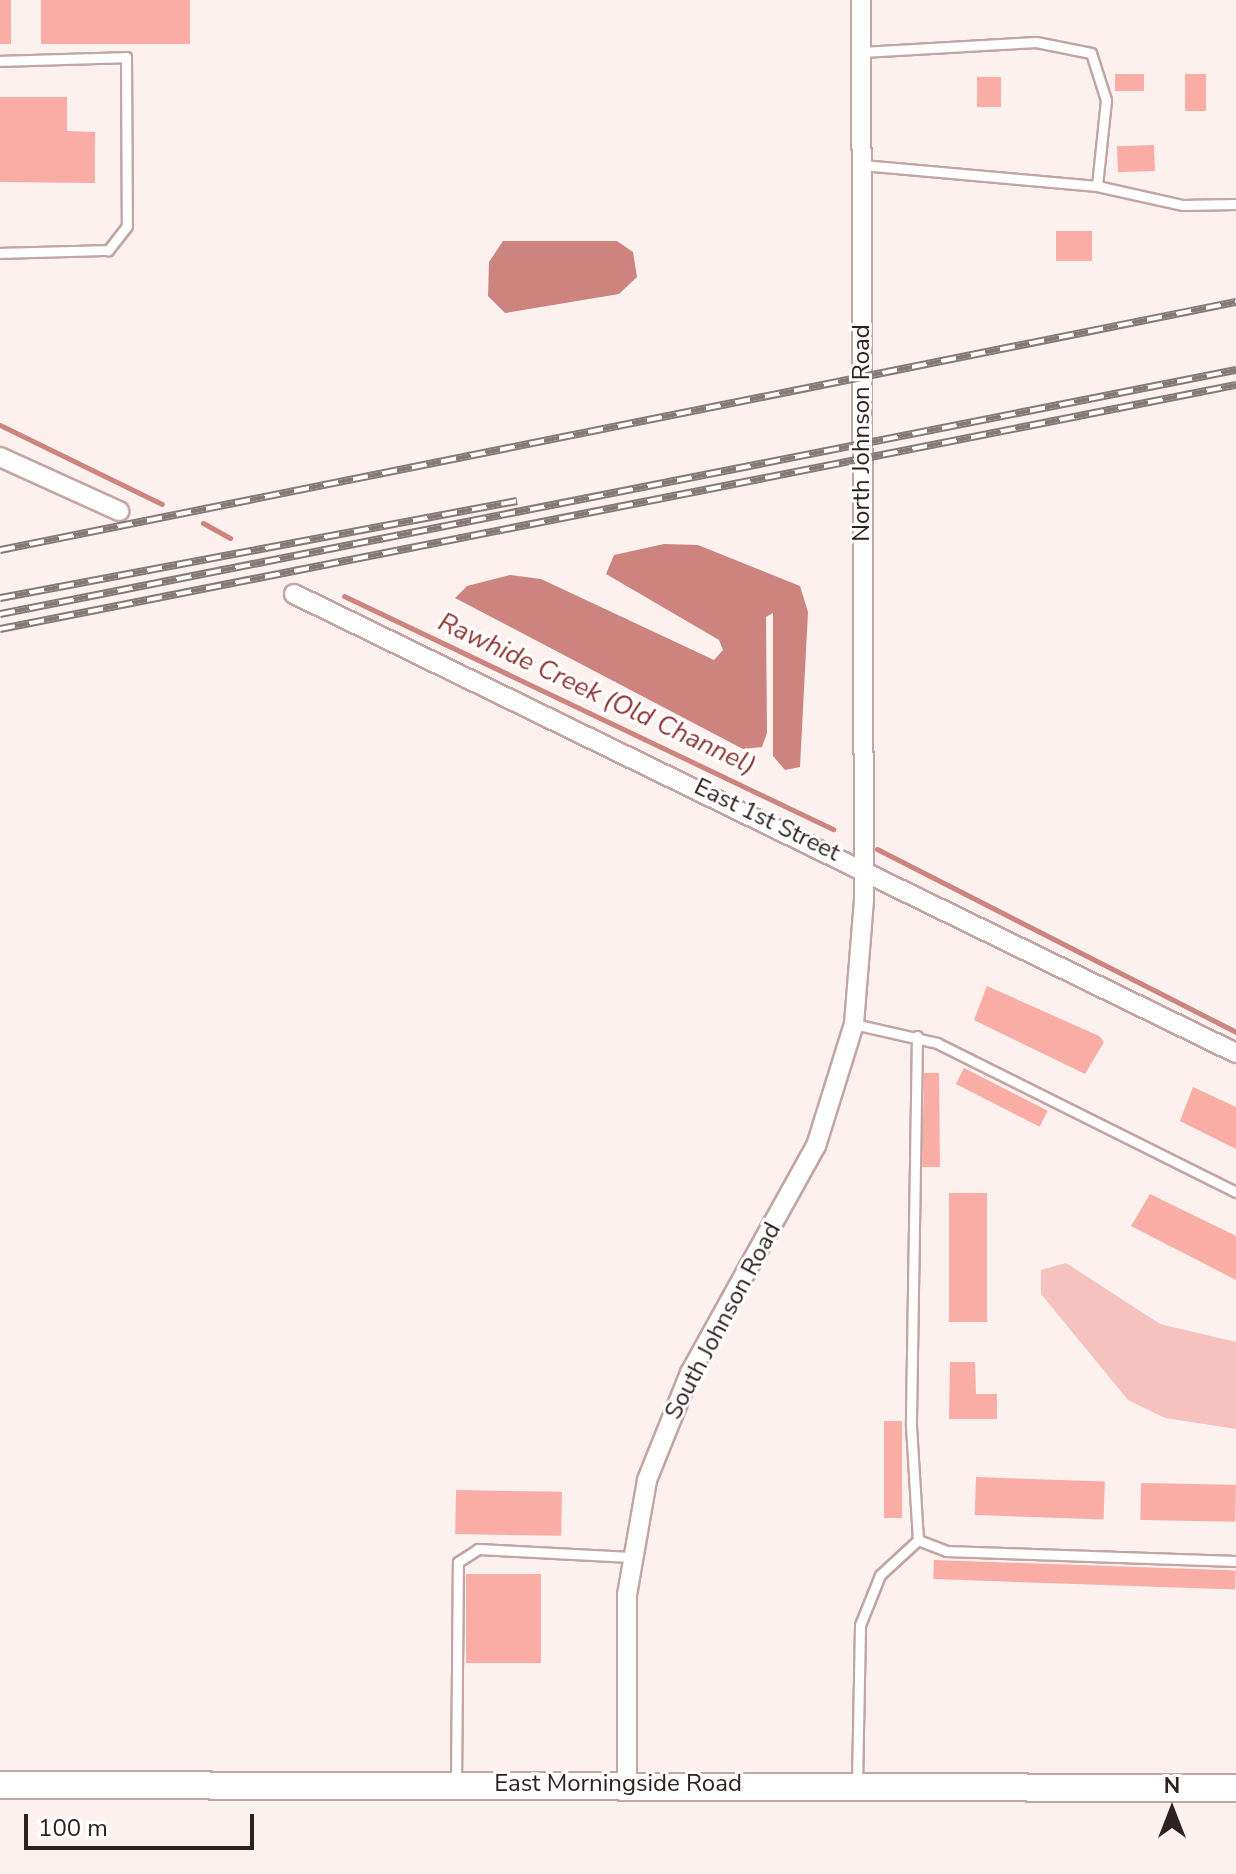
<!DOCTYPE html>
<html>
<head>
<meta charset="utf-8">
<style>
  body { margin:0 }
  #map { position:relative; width:1236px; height:1874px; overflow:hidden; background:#fdf1ef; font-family:"Nunito Sans",sans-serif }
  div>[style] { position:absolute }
  .green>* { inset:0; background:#f5c2bd }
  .water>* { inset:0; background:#ce847e }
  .stream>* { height:5px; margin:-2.5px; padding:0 2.5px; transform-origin:2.5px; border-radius:2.5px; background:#ce847e }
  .building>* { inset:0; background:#faada5; transform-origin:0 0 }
  .roads { filter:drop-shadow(2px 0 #c3a6a3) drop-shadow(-2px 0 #c3a6a3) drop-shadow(0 2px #c3a6a3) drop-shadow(0 -2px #c3a6a3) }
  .lane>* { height:9px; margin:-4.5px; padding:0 4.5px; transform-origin:4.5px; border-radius:4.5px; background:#fff }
  .street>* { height:18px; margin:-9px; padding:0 9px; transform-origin:9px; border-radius:9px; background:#fff }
  .secondary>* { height:26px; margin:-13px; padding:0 13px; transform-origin:13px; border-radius:13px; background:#fff }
  .rail>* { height:8px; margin-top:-4px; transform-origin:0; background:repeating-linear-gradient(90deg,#fff 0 15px,#847977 0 30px); box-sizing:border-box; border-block:2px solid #847977 }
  span { translate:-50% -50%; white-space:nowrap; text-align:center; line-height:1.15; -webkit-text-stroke:6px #fff; paint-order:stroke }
  .street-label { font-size:24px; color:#2d2221 }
  .water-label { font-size:26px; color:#8e3431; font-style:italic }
  .north { position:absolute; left:1132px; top:1770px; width:80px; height:80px; -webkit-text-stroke:6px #fff; paint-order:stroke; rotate:0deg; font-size:22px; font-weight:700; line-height:32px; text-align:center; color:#2d2221 }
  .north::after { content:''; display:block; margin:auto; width:28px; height:36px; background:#2d2221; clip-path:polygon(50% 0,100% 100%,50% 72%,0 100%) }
  .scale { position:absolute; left:24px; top:1814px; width:230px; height:36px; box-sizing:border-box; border:4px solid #2d2221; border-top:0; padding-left:10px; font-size:24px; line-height:28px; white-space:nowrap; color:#2d2221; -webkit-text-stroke:6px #fff; paint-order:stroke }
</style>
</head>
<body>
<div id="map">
  <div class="green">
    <div style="clip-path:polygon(1066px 1263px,1160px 1324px,1236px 1342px,1236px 1429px,1165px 1418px,1128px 1400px,1041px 1294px,1041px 1270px)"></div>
  </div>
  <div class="water">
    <div style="clip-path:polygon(503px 241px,617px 241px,633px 252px,637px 277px,619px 294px,505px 313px,488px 296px,489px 262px)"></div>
    <div style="clip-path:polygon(664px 544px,698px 545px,800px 586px,808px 612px,800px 767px,785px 770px,773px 756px,773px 613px,766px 617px,767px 733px,762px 747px,743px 749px,455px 598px,467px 586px,510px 575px,541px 579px,714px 660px,723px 650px,719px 640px,606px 574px,614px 555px)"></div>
  </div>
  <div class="stream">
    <div style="left:0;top:425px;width:180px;rotate:26deg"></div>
    <div style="left:203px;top:523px;width:31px;rotate:29deg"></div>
    <div style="left:344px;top:596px;width:542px;rotate:25.48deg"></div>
    <div style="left:877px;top:849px;width:403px;rotate:27deg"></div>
  </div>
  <div class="building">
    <div style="left:0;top:0;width:11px;height:44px"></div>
    <div style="left:41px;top:0;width:149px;height:44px"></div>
    <div style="left:1144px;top:74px;width:17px;height:29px;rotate:90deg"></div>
    <div style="left:1185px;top:74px;width:21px;height:37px"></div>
    <div style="left:977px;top:77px;width:24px;height:30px"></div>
    <div style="clip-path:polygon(0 97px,67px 97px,67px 131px,95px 132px,95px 183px,0 182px)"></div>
    <div style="left:1154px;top:145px;width:26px;height:37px;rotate:88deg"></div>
    <div style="left:1092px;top:231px;width:30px;height:36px;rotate:90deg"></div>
    <div style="clip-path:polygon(987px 986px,1099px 1036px,1104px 1042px,1085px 1074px,974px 1020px)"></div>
    <div style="left:964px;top:1068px;width:94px;height:18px;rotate:27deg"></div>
    <div style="clip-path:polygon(924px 1073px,939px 1073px,940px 1167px,922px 1167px)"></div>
    <div style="clip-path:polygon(1193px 1087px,1236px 1107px,1236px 1149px,1180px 1121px)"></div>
    <div style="left:987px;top:1193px;width:129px;height:38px;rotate:90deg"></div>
    <div style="clip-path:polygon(1150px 1194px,1236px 1236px,1236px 1280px,1131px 1226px)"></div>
    <div style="clip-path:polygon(950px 1362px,975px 1362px,976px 1394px,997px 1394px,997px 1419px,949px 1419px)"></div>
    <div style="left:884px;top:1421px;width:18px;height:97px"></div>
    <div style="left:976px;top:1477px;width:129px;height:38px;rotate:2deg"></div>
    <div style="left:1141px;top:1483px;width:95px;height:37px;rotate:1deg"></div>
    <div style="left:456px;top:1490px;width:106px;height:44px;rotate:1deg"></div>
    <div style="left:934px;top:1560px;width:302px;height:19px;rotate:2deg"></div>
    <div style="left:466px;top:1574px;width:75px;height:89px"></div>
  </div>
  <div class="roads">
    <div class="lane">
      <div style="left:862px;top:52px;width:174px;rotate:-3.3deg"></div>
      <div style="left:1036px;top:42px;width:56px;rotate:11.3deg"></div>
      <div style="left:1091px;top:53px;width:49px;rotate:72.3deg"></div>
      <div style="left:1106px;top:100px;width:86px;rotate:96deg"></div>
      <div style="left:1097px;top:186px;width:236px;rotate:-174.9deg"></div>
      <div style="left:0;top:61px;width:126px;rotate:-1.8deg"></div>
      <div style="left:126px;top:57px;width:169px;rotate:89.7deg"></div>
      <div style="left:127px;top:226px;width:31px;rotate:128deg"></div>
      <div style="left:108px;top:250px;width:108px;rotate:178.4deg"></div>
      <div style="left:1097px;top:186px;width:88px;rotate:12.5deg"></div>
      <div style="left:1183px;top:205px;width:53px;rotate:-1.1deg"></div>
      <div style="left:854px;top:1024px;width:85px;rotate:12.9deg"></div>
      <div style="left:937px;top:1043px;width:334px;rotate:26.5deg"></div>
      <div style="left:917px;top:1036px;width:390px;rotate:90.9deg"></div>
      <div style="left:911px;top:1426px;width:114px;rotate:86.5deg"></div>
      <div style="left:918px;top:1540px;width:30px;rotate:21deg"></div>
      <div style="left:946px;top:1551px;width:290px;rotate:2deg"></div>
      <div style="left:857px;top:1783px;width:158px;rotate:-88.9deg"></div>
      <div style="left:860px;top:1625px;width:54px;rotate:-68.2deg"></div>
      <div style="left:880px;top:1575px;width:52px;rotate:-42.6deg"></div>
      <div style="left:456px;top:1784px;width:222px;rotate:-89.5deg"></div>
      <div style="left:458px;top:1562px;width:24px;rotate:-33deg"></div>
      <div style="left:478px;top:1549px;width:153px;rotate:3deg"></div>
    </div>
    <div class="street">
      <div style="left:0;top:457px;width:131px;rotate:24.4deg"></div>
      <div style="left:294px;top:594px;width:1048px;rotate:25.98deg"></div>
      <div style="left:627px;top:1784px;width:189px;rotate:-90deg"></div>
      <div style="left:627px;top:1595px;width:117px;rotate:-80.1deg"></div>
      <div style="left:647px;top:1480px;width:115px;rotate:-68.1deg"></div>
      <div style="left:690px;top:1373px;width:260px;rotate:-61deg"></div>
      <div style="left:816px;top:1146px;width:128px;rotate:-72.7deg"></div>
      <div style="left:854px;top:1024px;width:125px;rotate:-85.4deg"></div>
      <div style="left:864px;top:899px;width:899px;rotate:-90.19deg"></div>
    </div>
    <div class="secondary">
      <div style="left:0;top:1785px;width:1236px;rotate:0.14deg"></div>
    </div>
  </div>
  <div class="rail">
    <div style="left:0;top:550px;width:1261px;rotate:-11.35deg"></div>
    <div style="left:0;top:598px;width:526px;rotate:-10.63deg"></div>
    <div style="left:0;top:614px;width:1260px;rotate:-11.17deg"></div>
    <div style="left:0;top:629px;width:1260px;rotate:-11.17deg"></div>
  </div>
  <div class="street-label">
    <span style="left:862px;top:433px;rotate:-90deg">North Johnson Road</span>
    <span style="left:767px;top:820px;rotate:26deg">East 1st Street</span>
    <span style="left:723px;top:1321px;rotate:-62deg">South Johnson Road</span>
    <span style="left:618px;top:1784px">East Morningside Road</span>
  </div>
  <div class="water-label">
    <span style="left:597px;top:694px;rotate:25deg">Rawhide Creek (Old Channel)</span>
  </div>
  <div class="north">N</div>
  <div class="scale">100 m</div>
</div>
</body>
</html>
